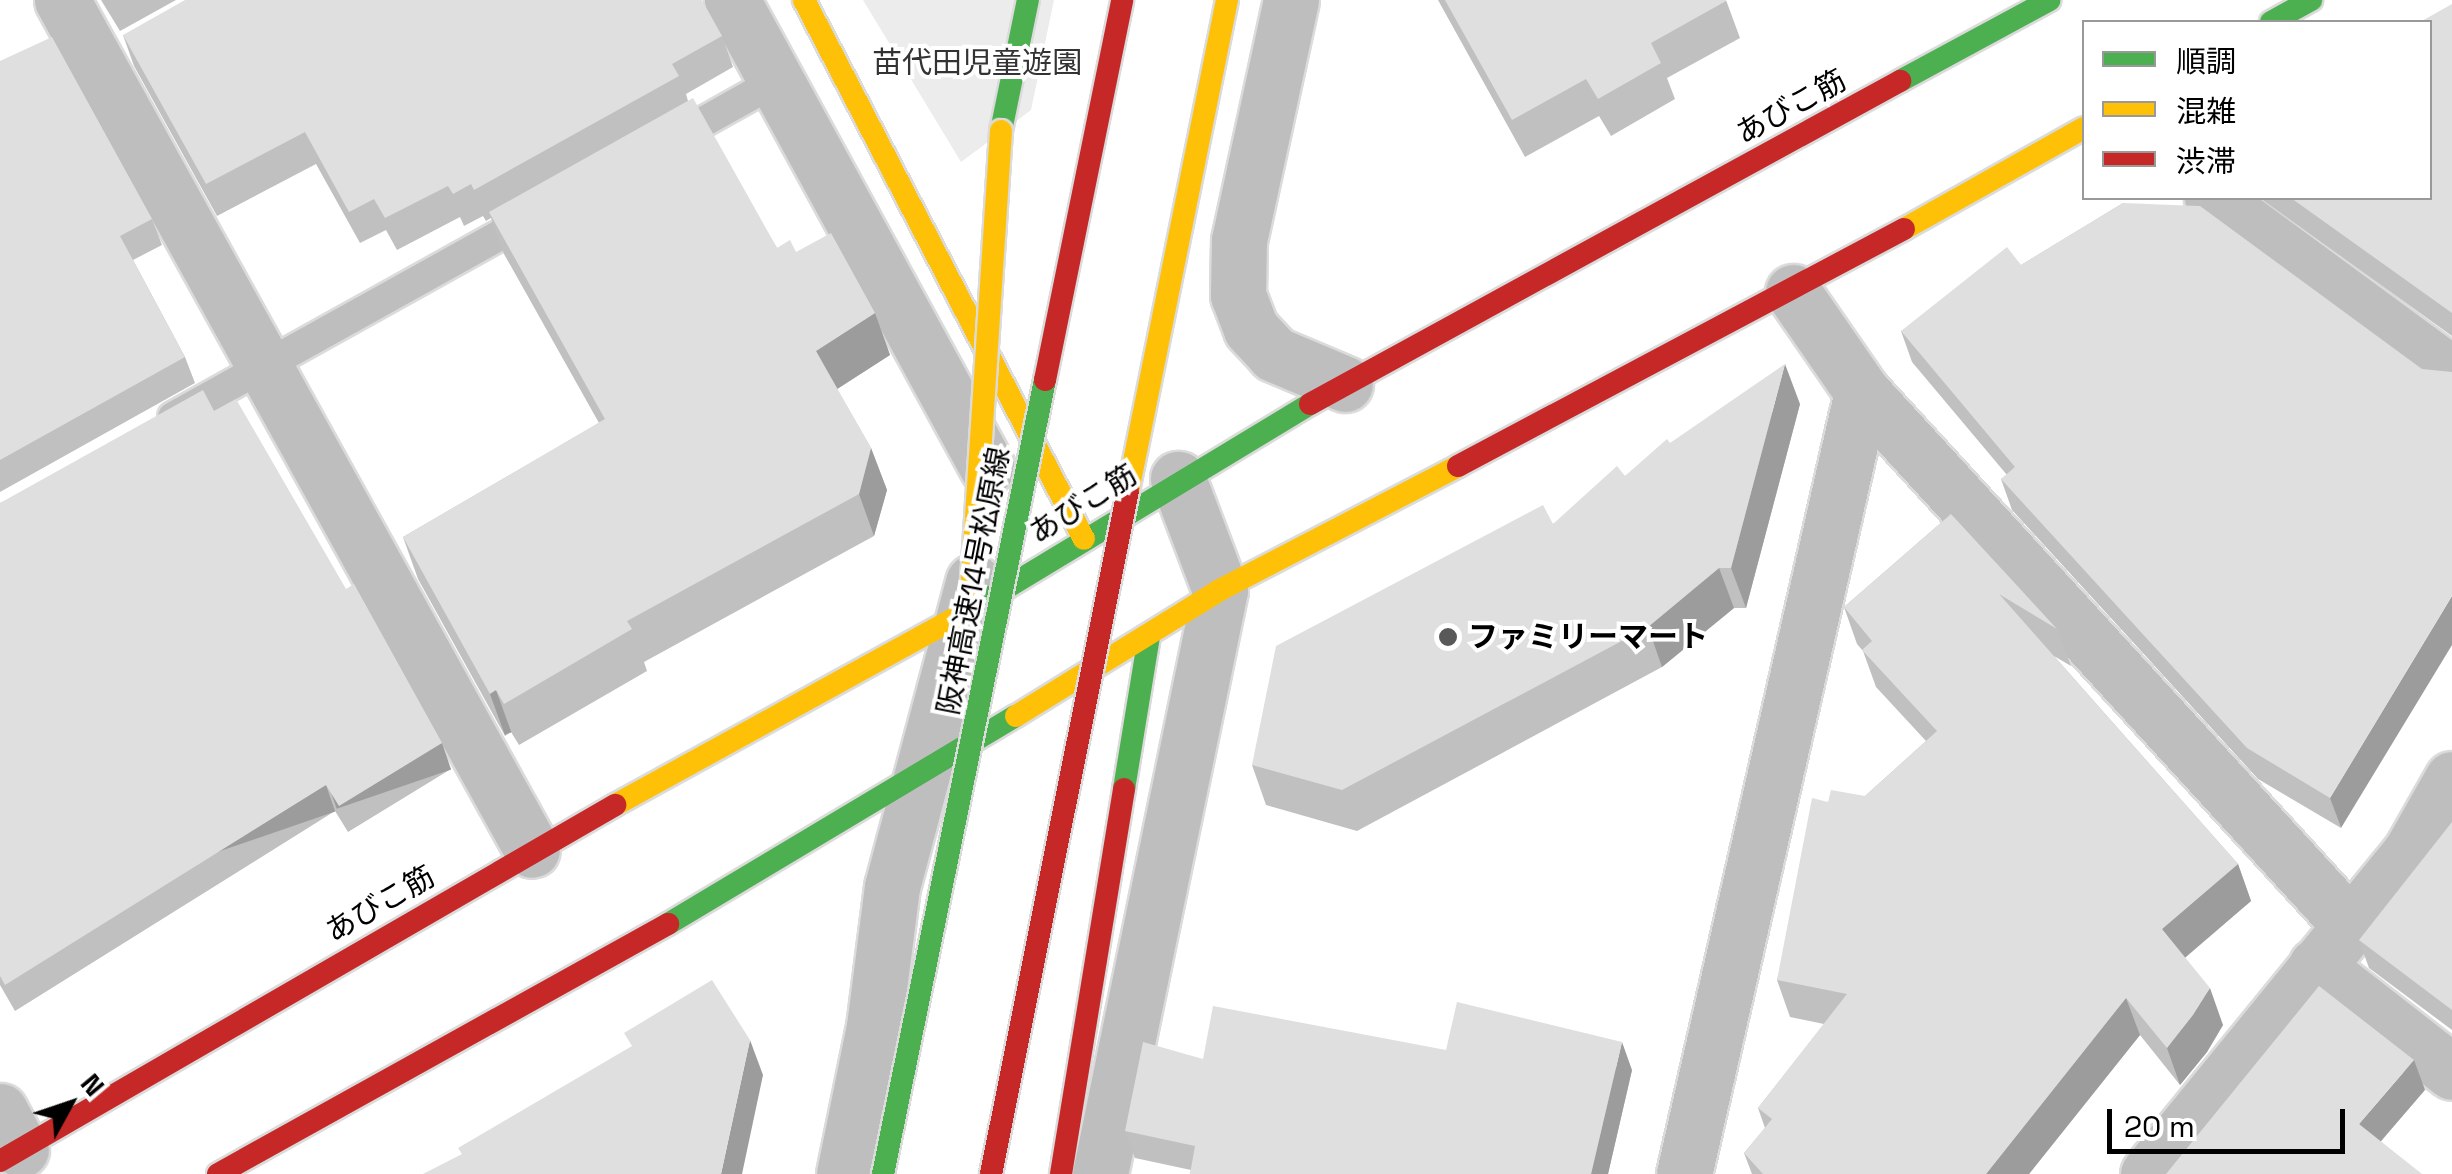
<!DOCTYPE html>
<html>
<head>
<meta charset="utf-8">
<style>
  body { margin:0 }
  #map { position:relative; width:2452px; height:1174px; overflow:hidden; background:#fff; font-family:"Space Grotesk","Noto Sans JP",sans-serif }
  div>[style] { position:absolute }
  .green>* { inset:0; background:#ececec }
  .roads { filter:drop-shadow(2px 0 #dbdbdb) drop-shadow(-2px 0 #dbdbdb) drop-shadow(0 2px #dbdbdb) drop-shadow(0 -2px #dbdbdb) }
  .lane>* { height:30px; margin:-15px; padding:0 15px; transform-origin:15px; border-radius:15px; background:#bebebe }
  .street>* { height:55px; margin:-27.5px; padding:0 27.5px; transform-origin:27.5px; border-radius:27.5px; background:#bebebe }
  .fast>* { height:22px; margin:-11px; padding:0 11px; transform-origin:11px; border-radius:11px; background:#4caf50 }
  .slow>* { height:22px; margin:-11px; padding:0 11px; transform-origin:11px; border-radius:11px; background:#ffc107 }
  .jam>* { height:22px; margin:-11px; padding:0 11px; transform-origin:11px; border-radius:11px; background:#c62828 }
  .bridges { filter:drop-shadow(2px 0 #dbdbdb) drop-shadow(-2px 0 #dbdbdb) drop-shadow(0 2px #dbdbdb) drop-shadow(0 -2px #dbdbdb) }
  .fast-bridge>* { height:22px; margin:-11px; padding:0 11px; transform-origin:11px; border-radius:11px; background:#4caf50 }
  .slow-bridge>* { height:22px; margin:-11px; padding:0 11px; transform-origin:11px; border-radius:11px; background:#ffc107 }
  .jam-bridge>* { height:22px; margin:-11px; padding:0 11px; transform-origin:11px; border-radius:11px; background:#c62828 }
  .wall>* { inset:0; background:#c0c0c0 }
  .shaded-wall>* { inset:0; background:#9c9c9c; transform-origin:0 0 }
  .building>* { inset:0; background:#dfdfdf }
  .dots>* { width:28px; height:28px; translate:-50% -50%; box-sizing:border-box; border:5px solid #fff; border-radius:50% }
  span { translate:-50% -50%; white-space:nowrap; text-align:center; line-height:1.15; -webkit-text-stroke:8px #fff; paint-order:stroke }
  .park-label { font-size:30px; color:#333 }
  .street-label { font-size:30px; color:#000 }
  .poi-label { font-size:30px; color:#000; font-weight:700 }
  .left { translate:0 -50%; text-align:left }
  .legend { position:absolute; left:2082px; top:20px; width:350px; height:180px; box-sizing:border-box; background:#fff; border:2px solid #999; margin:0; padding:12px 18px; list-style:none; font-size:30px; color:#000 }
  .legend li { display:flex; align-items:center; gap:20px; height:50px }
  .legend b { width:50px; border:2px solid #999 }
  .north { position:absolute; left:20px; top:1054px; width:100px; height:100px; -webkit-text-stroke:8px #fff; paint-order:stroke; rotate:50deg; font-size:28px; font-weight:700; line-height:40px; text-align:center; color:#000 }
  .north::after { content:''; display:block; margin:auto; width:35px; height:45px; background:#000; clip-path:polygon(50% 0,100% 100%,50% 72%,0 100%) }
  .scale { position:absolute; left:2107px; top:1109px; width:238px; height:45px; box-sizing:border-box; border:5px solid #000; border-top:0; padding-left:12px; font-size:30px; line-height:35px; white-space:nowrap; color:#000; -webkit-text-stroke:8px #fff; paint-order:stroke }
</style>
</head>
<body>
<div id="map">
  <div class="green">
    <div style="clip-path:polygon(863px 0,1054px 0,1031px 110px,961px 162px)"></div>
  </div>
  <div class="roads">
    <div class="lane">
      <div style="left:671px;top:140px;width:123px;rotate:-29.3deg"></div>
      <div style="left:173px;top:417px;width:409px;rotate:-29.1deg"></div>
    </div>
    <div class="street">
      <div style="left:62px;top:0;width:971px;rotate:61.06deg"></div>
      <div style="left:732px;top:0;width:532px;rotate:61.36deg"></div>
      <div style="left:1291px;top:0;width:247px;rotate:102.2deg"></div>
      <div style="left:1239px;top:241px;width:54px;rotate:91.1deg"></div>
      <div style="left:1238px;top:295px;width:36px;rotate:69deg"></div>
      <div style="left:1251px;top:329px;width:34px;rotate:47deg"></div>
      <div style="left:1274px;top:354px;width:77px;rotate:22.9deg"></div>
      <div style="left:2212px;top:198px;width:298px;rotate:36.3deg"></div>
      <div style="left:1793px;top:292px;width:121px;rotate:55.4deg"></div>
      <div style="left:1862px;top:392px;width:721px;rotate:47.53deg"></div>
      <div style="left:2316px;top:966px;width:172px;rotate:37.9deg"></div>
      <div style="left:0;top:1111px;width:44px;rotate:61.7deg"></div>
      <div style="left:844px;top:1174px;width:150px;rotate:-78.5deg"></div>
      <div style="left:874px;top:1027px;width:141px;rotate:-82.7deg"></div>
      <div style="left:892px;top:887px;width:316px;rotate:-75.1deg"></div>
      <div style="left:1100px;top:1174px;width:596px;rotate:-78.39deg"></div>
      <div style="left:1220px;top:590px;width:119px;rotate:-110.7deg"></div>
      <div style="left:1684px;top:1174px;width:802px;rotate:-77.18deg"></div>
      <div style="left:2148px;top:1174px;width:414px;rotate:-50.8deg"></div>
      <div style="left:2410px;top:853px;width:85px;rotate:-60.4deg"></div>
    </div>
    <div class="fast">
      <div style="left:2271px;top:22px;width:46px;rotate:-28.8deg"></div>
      <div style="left:1900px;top:81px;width:170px;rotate:-28.4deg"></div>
      <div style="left:1001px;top:131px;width:134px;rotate:-78.4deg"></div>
      <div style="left:970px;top:610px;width:398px;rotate:-31.2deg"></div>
      <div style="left:1124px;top:789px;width:154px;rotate:-80.7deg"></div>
      <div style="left:668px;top:924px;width:405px;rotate:-30.9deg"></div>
    </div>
    <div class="slow">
      <div style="left:804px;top:0;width:607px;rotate:62.55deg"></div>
      <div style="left:1904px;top:229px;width:206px;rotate:-29.3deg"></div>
      <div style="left:1016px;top:716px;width:240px;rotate:-31.7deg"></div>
      <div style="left:1220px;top:590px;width:268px;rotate:-27.5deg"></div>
      <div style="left:615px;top:805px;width:405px;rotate:-28.8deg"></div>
    </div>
    <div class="jam">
      <div style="left:1310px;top:404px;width:673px;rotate:-28.7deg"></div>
      <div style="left:1458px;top:466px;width:505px;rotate:-27.99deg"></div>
      <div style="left:0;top:1161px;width:711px;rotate:-30.06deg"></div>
      <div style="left:218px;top:1174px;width:515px;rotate:-29.05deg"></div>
      <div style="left:1061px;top:1174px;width:390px;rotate:-80.7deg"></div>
    </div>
  </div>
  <div class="bridges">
    <div class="fast-bridge">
      <div style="left:883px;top:1174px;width:810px;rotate:-78.47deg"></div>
    </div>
    <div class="slow-bridge">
      <div style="left:1128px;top:491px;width:501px;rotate:-78.6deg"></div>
      <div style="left:970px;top:610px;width:480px;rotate:-86.3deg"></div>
    </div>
    <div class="jam-bridge">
      <div style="left:1045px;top:380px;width:388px;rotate:-78.5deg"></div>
      <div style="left:991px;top:1174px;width:697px;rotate:-78.66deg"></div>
    </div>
  </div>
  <div class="wall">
    <div style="clip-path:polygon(101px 0,176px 0,120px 31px)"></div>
    <div style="clip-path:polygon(1438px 0,1726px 0,1740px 38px,1667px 78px,1675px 99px,1611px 136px,1599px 116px,1525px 157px)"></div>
    <div style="clip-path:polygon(2452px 4px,2452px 336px,2260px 198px,2430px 198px)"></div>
    <div style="clip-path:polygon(123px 35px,722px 36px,733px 67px,686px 94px,688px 101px,777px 248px,796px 252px,875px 313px,890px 355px,837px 389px,871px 448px,887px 490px,874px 536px,644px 662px,647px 671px,519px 745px,511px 732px,505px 736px,418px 579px,403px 537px,599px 423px,504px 254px,491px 218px,486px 221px,483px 216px,464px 226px,460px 217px,397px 250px,386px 230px,360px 243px,316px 164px,217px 216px,134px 66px)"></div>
    <div style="clip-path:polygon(0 61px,152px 219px,162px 245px,133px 260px,185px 357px,195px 383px,0 492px)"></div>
    <div style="clip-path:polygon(2123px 203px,2341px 828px,2258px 779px,2012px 510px,2001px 479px,2007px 475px,1912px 362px,1901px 331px,2021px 265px)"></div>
    <div style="clip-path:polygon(1800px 404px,1746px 608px,1734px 608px,1662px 667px,1357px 831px,1266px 805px,1252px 765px,1553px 524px,1625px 476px,1670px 443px)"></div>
    <div style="clip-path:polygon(214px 411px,451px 769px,348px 832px,335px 811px,15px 1011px,0 985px,0 503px)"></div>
    <div style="clip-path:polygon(1951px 514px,2057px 629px,2071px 666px,2054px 656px,2238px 864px,2251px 901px,2185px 958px,2223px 1025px,2207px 1052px,2180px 1085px,2140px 1035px,2029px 1174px,1752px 1174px,1744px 1153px,1765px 1128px,1758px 1108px,1824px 1024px,1790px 1017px,1777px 980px,1828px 802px,1865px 796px,1926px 741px,1876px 687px,1863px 651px,1857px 644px,1844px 607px)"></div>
    <div style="clip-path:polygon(2452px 822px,2452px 1030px,2369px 968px,2359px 940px)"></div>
    <div style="clip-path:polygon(1446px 1050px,1632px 1070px,1608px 1174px,1190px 1174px,1191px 1170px,1135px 1158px,1125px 1131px,1203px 1059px)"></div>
  </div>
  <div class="shaded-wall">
    <div style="clip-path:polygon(875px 313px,890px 355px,831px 393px,816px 351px)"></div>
    <div style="clip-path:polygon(1785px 364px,1800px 404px,1746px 608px,1731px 568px)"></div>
    <div style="clip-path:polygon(871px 448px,887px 490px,874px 536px,859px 494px)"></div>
    <div style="clip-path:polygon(1719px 568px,1734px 608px,1662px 667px,1648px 627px)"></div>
    <div style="clip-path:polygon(2452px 596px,2452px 645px,2341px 828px,2330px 798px)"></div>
    <div style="left:496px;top:690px;width:45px;height:7px;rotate:70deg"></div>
    <div style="left:442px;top:743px;width:28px;height:121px;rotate:71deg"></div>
    <div style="left:326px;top:785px;width:28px;height:378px;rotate:71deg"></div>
    <div style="clip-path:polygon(2238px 864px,2251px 901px,2175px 966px,2162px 929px)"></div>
    <div style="clip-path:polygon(2210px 988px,2223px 1025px,2207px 1052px,2180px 1085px,2167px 1048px)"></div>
    <div style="clip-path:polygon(2126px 998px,2140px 1035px,2029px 1174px,1986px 1174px)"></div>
    <div style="clip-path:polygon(750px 1040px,763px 1075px,742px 1174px,721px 1174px)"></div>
    <div style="clip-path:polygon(1622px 1042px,1632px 1070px,1608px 1174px,1591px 1174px)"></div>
    <div style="clip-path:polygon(2414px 1060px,2425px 1090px,2370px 1154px,2359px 1124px)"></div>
  </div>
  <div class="building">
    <div style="clip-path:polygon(185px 0,702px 0,722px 36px,672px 64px,679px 76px,474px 190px,471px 184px,453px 194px,448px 186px,385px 218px,374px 199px,349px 212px,305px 132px,206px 184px,123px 35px)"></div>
    <div style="clip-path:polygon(1445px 0,1726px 0,1726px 1px,1651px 43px,1661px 63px,1598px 99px,1586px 79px,1512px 120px)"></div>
    <div style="clip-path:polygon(2452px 4px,2452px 313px,2291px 198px,2430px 198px,2430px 22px,2420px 22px)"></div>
    <div style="clip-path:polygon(52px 37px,152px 219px,120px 236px,185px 357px,0 460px,0 61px)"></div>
    <div style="clip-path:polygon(693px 98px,777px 248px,790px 240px,796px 252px,831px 233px,875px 313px,816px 351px,871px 448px,859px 494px,627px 621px,632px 629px,504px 704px,496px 690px,490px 694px,403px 537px,605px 419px,489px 212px)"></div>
    <div style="clip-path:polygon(2123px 203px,2200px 206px,2422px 369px,2452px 372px,2452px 596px,2330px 798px,2247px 748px,2001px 479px,2015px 467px,1901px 331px,2007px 247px,2021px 265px)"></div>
    <div style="clip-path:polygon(1785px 364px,1731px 568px,1719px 568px,1648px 627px,1342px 790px,1252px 765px,1276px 646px,1543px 505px,1553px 524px,1617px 466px,1625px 476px,1667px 439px,1670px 443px)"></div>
    <div style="clip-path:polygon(203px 390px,214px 411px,236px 399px,346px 589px,354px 584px,442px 743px,339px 806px,326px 785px,5px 985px,0 976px,0 503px)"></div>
    <div style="clip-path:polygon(1951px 514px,2057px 629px,1999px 594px,2238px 864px,2162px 929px,2210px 988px,2193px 1015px,2167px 1048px,2126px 998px,1986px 1174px,1763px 1174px,1744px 1153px,1772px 1119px,1758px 1108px,1847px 994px,1777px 980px,1812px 798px,1828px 802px,1831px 790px,1865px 796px,1937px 731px,1862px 650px,1872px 641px,1844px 607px)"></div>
    <div style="clip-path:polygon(2452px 822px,2452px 1010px,2359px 940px)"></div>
    <div style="clip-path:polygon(712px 980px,750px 1040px,721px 1174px,423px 1174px,462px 1154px,458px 1148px,632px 1046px,624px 1033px)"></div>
    <div style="clip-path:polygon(2319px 986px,2414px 1060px,2359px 1124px,2422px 1174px,2166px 1174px)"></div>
    <div style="clip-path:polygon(1457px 1002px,1622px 1042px,1591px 1174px,1190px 1174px,1195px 1146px,1125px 1131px,1143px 1042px,1203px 1059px,1213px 1006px,1446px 1050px)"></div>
  </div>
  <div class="dots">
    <div style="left:1448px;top:637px;background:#595959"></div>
  </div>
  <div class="park-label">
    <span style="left:977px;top:63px">苗代田児童遊園</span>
  </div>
  <div class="street-label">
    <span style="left:1791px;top:107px;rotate:-29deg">あびこ筋</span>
    <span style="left:1083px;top:504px;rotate:-32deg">あびこ筋</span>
    <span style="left:974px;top:581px;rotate:-79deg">阪神高速14号松原線</span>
    <span style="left:380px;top:904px;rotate:-30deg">あびこ筋</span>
  </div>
  <div class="poi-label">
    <span class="left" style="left:1468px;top:637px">ファミリーマート</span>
  </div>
  <ul class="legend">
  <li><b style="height:12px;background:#4caf50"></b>順調</li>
  <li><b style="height:12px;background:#ffc107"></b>混雑</li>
  <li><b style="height:12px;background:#c62828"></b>渋滞</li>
  </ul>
  <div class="north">N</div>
  <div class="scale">20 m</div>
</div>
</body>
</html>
